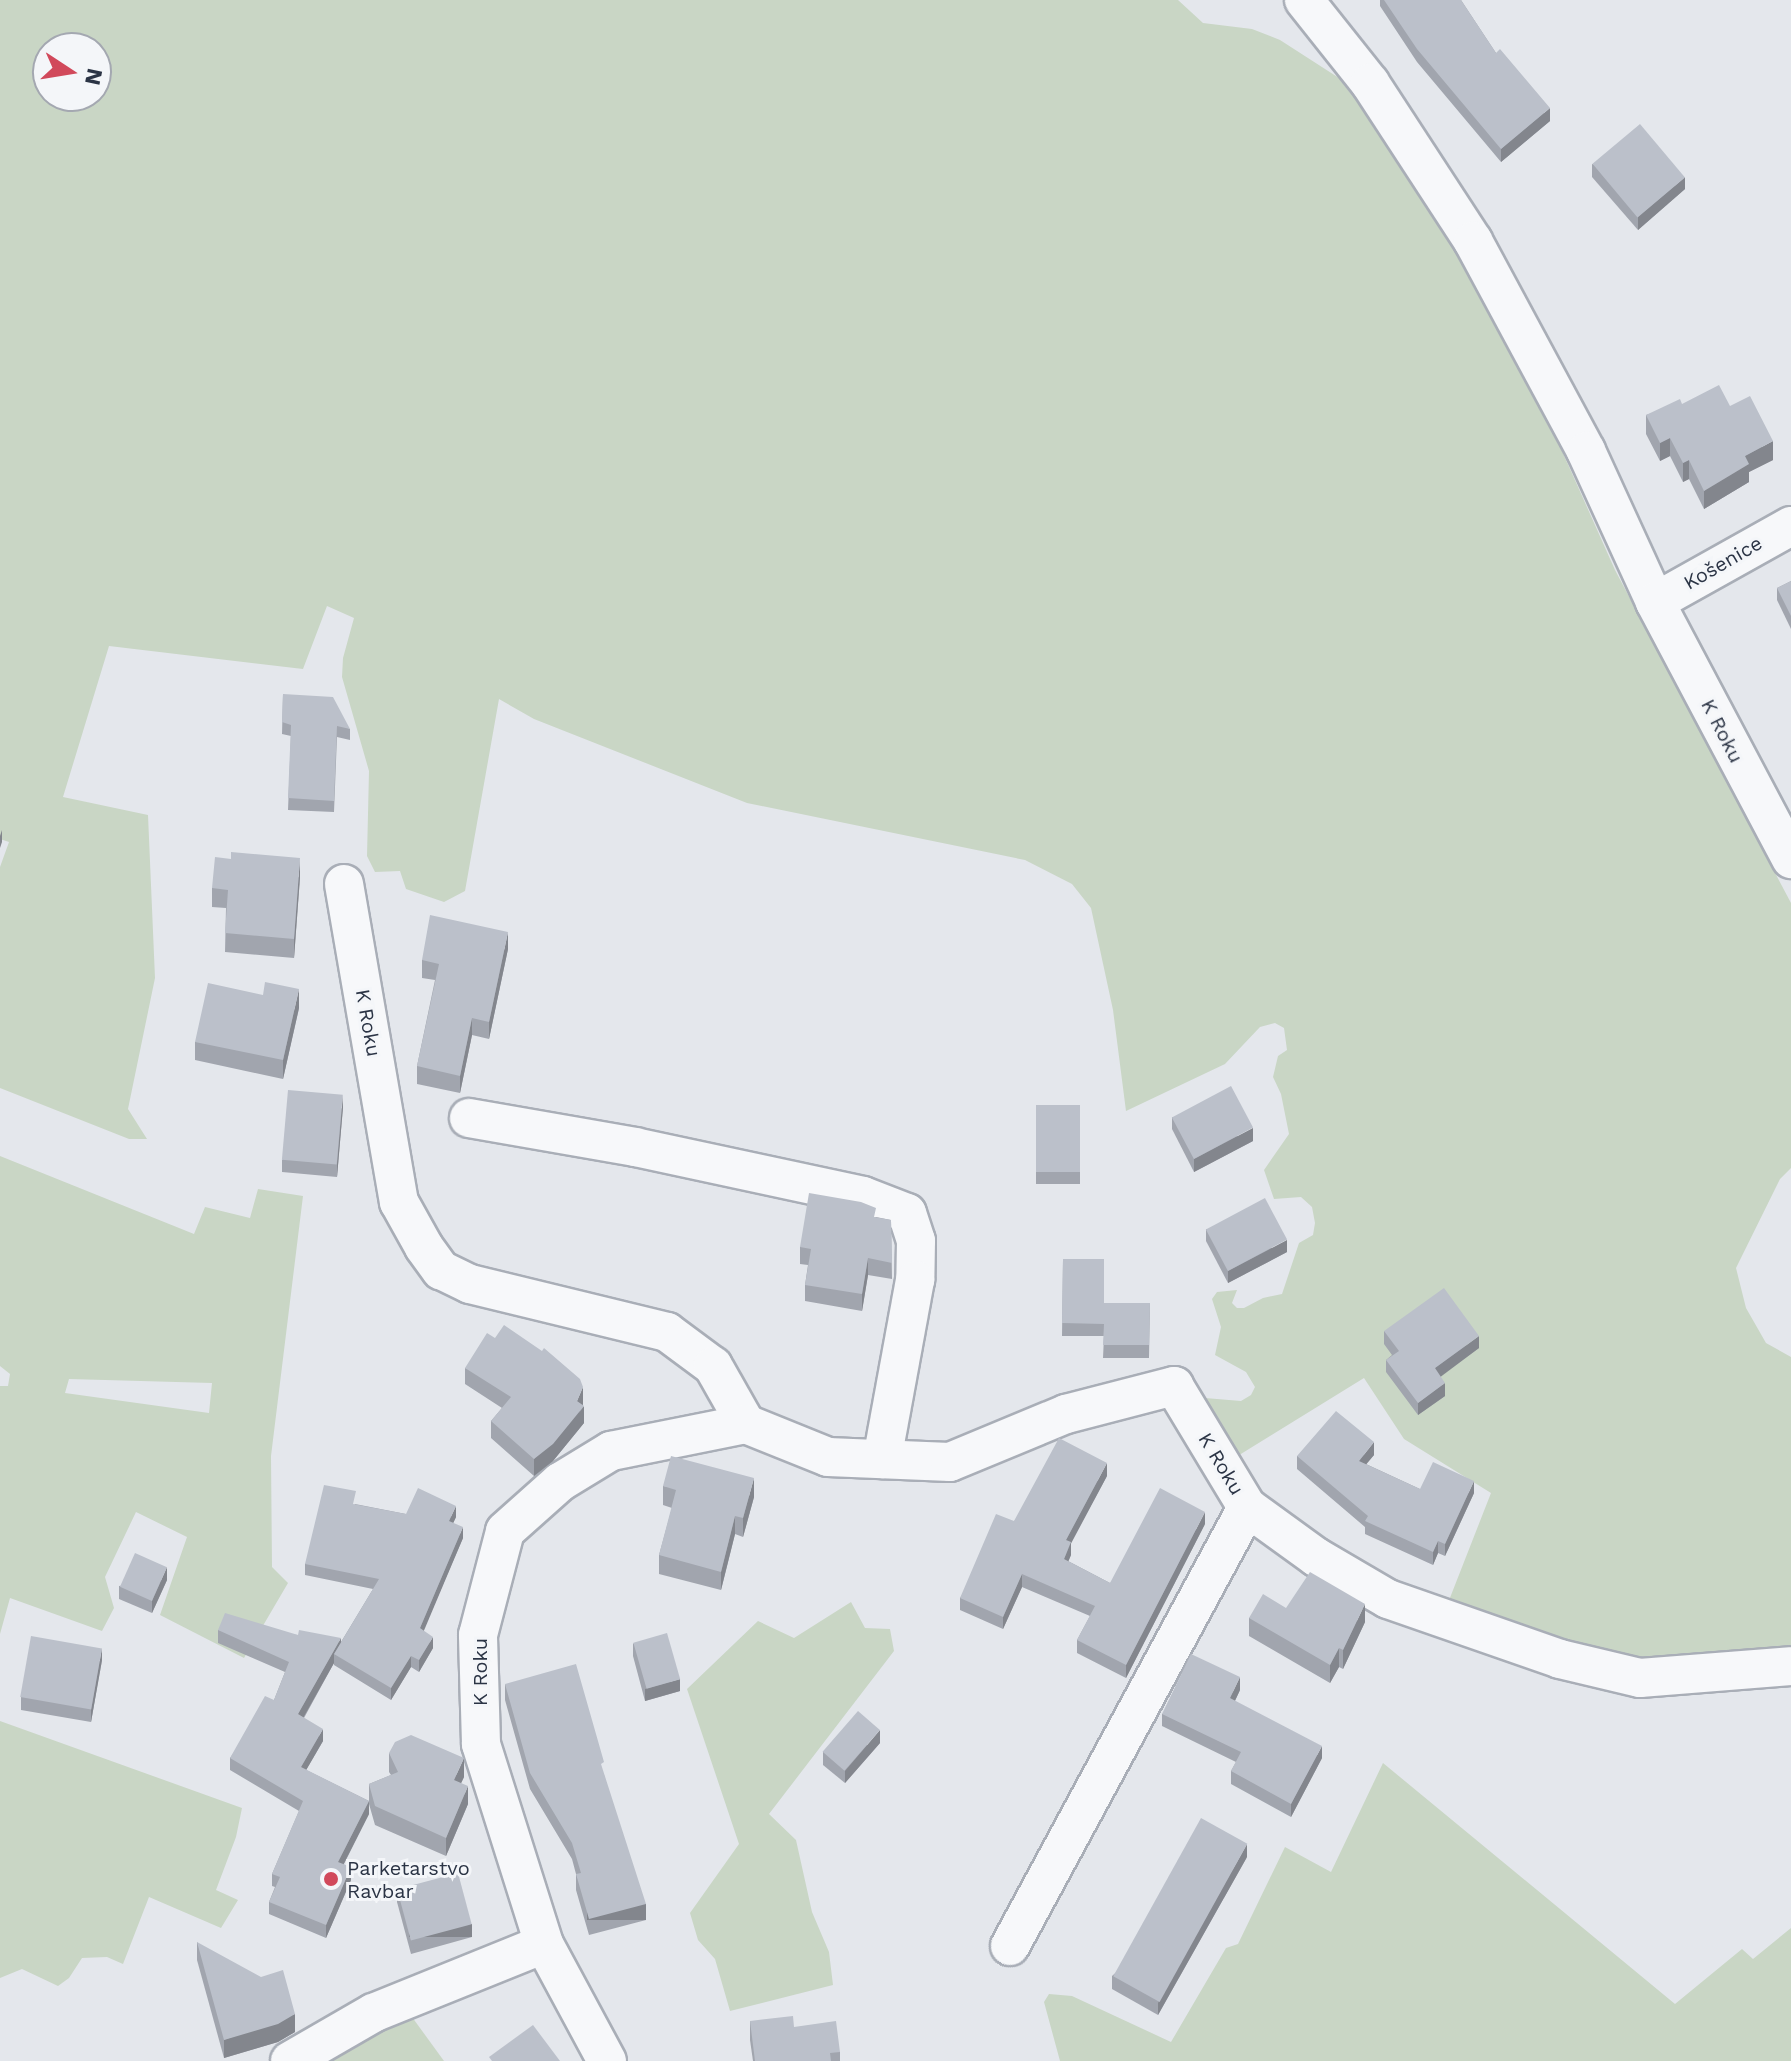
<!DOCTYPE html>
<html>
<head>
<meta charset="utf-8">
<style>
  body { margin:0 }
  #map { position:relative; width:1791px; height:2061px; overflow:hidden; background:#e4e7ec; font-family:"Work Sans",sans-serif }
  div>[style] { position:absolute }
  .green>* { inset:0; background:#c9d6c5 }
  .roads { filter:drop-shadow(2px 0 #a9aeb7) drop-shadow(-2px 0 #a9aeb7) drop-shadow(0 2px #a9aeb7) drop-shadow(0 -2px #a9aeb7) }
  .minor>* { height:38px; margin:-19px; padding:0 19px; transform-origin:19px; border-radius:19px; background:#f7f8fa }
  .wall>* { inset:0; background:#a1a5ae; transform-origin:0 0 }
  .shaded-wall>* { inset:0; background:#83868d; transform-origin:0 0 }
  .building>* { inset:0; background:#bbc0ca; transform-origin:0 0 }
  .dots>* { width:22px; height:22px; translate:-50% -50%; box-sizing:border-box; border:4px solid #f4f6f9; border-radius:50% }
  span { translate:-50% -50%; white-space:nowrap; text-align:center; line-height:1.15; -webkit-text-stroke:6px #f4f6f9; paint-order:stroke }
  .street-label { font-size:20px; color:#2b3445 }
  .poi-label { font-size:20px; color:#2b3445 }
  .left { translate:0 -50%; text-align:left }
  .north { position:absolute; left:32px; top:32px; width:80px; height:80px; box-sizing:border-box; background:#f4f6f9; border:2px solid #a4a8b1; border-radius:50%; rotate:102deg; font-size:22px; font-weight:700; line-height:32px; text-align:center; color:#2b3445 }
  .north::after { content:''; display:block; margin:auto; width:28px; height:36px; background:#d1495b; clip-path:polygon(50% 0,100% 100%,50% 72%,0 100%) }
</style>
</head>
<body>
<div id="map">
  <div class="green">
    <div style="clip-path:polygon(evenodd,0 0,1178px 0,1203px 23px,1252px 29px,1280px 40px,1339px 78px,1408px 168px,1482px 293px,1554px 433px,1615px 570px,1791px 903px,1791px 1168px,1780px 1179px,1736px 1268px,1746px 1308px,1766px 1343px,1791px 1357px,1791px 1657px,1617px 1664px,1446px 1608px,1491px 1493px,1404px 1439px,1364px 1378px,1236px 1457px,1223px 1441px,1205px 1398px,1241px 1401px,1251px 1395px,1255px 1387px,1246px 1372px,1215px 1355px,1221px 1327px,1212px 1299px,1217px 1292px,1237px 1290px,1232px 1303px,1237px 1308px,1244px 1308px,1263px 1298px,1282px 1294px,1299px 1243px,1313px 1235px,1315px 1223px,1312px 1207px,1301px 1197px,1274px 1199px,1264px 1170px,1289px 1134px,1281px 1094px,1273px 1077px,1278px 1056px,1287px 1050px,1284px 1028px,1275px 1023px,1260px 1027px,1225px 1064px,1126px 1111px,1113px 1010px,1091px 908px,1072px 884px,1025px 860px,747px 803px,534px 719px,499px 699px,465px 891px,444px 902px,406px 889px,400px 871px,375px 872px,367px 856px,369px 771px,342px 677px,343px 658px,354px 618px,327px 606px,303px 669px,109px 646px,63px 797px,148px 815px,155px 978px,128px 1109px,147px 1139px,129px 1139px,0 1088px,0 867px,9px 842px,0 839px,0 0,48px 48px,96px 48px,96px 96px,48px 96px,48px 48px)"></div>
    <div style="clip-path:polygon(evenodd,0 1156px,194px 1234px,205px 1207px,250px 1218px,258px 1189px,303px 1196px,271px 1456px,272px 1567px,288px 1583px,244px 1658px,160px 1615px,187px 1537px,136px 1512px,105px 1577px,114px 1608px,102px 1631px,10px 1598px,0 1634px,0 1386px,8px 1386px,10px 1374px,0 1366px,0 1156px,69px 1379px,212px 1383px,209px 1413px,65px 1393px,69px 1379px)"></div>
    <div style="clip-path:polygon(851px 1602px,865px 1628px,890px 1629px,894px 1651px,769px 1814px,796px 1840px,812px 1912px,829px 1952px,833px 1985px,730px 2011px,715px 1959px,698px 1940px,690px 1913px,739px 1844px,687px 1689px,758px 1621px,794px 1638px)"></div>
    <div style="clip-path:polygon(0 1721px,242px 1808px,236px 1837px,216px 1890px,238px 1900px,221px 1928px,149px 1897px,123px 1964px,107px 1957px,82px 1958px,69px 1978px,58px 1986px,22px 1969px,0 1978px)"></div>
    <div style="clip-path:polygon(1383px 1763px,1675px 2004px,1742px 1949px,1753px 1959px,1791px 1928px,1791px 2061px,1060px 2061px,1044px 2002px,1049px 1994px,1072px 1996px,1171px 2042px,1226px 1948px,1238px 1944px,1285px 1847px,1331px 1872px)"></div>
    <div style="clip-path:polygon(412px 2017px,444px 2061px,326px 2061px,383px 2025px)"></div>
  </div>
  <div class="roads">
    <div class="minor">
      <div style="left:1304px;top:0;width:106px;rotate:51.5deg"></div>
      <div style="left:1370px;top:83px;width:189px;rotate:56.9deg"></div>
      <div style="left:1473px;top:241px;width:238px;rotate:61.7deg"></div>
      <div style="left:1586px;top:451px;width:166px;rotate:65.4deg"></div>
      <div style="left:1655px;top:602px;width:291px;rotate:62.1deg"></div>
      <div style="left:1655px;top:602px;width:156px;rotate:-29.2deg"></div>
      <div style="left:344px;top:884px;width:323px;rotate:80.2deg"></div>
      <div style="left:399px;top:1202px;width:51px;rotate:60.9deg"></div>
      <div style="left:424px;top:1247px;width:29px;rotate:54deg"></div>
      <div style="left:441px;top:1270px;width:32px;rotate:26deg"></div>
      <div style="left:470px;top:1284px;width:203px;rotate:13.7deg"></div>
      <div style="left:667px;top:1332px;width:57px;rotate:36.5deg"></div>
      <div style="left:713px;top:1366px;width:67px;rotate:60.4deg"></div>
      <div style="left:469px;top:1118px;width:169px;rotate:9.9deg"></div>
      <div style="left:635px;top:1147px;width:233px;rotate:12.1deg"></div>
      <div style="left:863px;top:1196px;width:47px;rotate:21.1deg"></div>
      <div style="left:907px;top:1213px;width:29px;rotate:72deg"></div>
      <div style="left:916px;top:1241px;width:39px;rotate:91deg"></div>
      <div style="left:915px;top:1280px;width:182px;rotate:100.4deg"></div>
      <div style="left:1010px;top:1946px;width:499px;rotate:-61.6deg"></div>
      <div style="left:290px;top:2061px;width:96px;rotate:-30deg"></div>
      <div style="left:373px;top:2013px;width:184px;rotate:-22deg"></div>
      <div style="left:607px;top:2061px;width:133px;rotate:-118.3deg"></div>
      <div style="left:544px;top:1944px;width:210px;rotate:-107.5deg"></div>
      <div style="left:481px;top:1744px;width:109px;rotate:-91.6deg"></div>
      <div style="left:478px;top:1635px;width:107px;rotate:-75.4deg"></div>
      <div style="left:505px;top:1531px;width:74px;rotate:-41.7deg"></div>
      <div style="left:560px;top:1482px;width:60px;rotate:-31.3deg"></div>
      <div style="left:611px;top:1451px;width:138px;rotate:-11.3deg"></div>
      <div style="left:746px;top:1424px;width:88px;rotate:21.9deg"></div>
      <div style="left:828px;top:1457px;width:122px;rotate:2.3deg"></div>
      <div style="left:950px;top:1462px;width:126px;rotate:-22.5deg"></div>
      <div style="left:1066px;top:1414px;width:112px;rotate:-14.5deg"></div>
      <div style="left:1174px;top:1386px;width:141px;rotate:58.9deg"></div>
      <div style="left:1247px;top:1507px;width:85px;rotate:35.9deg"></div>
      <div style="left:1316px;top:1557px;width:83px;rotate:30.3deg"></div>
      <div style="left:1388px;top:1599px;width:182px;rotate:19.2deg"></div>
      <div style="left:1560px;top:1659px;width:82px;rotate:13.4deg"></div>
      <div style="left:1640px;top:1678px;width:151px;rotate:-4.5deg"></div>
    </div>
  </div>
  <div class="wall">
    <div style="clip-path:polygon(1380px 0,1461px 0,1496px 53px,1550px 121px,1501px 162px,1417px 62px,1380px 6px)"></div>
    <div style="clip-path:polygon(1592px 164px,1685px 189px,1638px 230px,1592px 177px)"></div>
    <div style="clip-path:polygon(1682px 404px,1730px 406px,1773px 460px,1749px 472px,1749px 482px,1704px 509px,1689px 479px,1683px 482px,1670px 456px,1660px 461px,1646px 434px,1646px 415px)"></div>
    <div style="clip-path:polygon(1791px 581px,1791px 629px,1777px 600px,1777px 588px)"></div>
    <div style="clip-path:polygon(283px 694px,350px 729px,350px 740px,337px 737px,334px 812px,288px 810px,291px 736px,282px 734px)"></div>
    <div style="clip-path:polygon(300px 877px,294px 958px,225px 952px,226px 908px,212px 907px,212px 888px)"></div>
    <div style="clip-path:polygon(508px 949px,489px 1039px,472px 1035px,460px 1093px,417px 1084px,417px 1066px,435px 980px,422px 978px,422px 960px)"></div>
    <div style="clip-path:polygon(299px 1008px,283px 1079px,195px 1060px,195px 1042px)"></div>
    <div style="left:1036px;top:1105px;width:44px;height:79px"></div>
    <div style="clip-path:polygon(343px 1107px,337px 1177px,282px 1172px,282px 1160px)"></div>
    <div style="clip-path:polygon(1172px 1117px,1253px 1141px,1194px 1172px,1172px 1129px)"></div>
    <div style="clip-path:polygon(876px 1217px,891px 1220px,892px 1279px,868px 1275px,862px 1311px,805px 1301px,805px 1285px,808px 1265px,800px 1264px,800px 1247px)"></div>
    <div style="clip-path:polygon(1206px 1229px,1287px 1252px,1228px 1283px,1206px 1241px)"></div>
    <div style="clip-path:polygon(1063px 1259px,1104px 1315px,1150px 1303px,1149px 1358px,1103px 1358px,1104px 1336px,1062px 1336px)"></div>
    <div style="clip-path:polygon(1384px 1331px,1479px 1348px,1440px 1376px,1445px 1396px,1418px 1415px,1386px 1372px,1386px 1360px,1392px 1355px,1384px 1344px)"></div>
    <div style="clip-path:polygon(465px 1368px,583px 1404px,584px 1423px,553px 1461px,534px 1476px,491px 1438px,491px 1421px,502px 1408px,465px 1384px)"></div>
    <div style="clip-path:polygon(1374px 1455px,1366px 1464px,1420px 1489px,1474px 1493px,1445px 1556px,1438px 1553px,1433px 1565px,1365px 1534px,1365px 1527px,1297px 1469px,1297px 1456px)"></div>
    <div style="clip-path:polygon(1107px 1476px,1071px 1542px,1071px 1555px,1068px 1561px,1110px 1583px,1205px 1524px,1126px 1678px,1077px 1653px,1077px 1640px,1090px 1616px,1022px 1587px,1003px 1629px,960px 1610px,960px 1598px,1014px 1521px)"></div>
    <div style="clip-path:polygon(663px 1486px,754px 1497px,743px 1537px,735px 1534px,721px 1590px,659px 1574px,659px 1555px,672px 1508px,663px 1505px)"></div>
    <div style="clip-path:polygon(355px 1504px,406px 1514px,456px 1517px,453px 1523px,463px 1538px,423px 1631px,433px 1648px,419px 1672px,411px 1667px,391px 1700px,334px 1665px,334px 1663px,304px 1718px,323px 1741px,306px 1770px,369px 1801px,369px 1784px,391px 1775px,389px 1772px,389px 1753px,464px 1777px,461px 1783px,468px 1804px,446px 1856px,375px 1825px,369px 1804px,369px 1814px,344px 1864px,351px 1880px,326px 1938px,269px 1914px,269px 1902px,275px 1887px,272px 1886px,272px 1874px,299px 1811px,230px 1770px,230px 1758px,274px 1700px,285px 1672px,218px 1643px,218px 1630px,298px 1635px,341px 1642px,373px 1589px,305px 1575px,305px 1564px)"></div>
    <div style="clip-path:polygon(167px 1580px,152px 1613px,119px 1599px,119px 1586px)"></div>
    <div style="clip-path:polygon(1286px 1608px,1365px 1622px,1343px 1669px,1339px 1667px,1330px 1683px,1249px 1636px,1249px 1618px)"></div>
    <div style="clip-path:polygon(633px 1643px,680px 1691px,645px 1701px,633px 1656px)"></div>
    <div style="clip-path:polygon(102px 1660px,91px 1722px,21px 1710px,21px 1697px)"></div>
    <div style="clip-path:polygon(505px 1684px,604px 1775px,646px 1920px,589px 1935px,576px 1890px,576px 1874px,572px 1859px,530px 1789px,505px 1700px)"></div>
    <div style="clip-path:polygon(1240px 1690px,1235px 1701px,1322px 1758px,1291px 1817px,1231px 1784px,1231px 1771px,1236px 1762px,1162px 1726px,1162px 1714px)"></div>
    <div style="clip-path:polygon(880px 1743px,845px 1783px,823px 1765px,823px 1752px)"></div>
    <div style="clip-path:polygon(1247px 1857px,1158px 2015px,1112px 1989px,1112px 1976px)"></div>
    <div style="clip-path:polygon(397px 1890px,472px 1937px,411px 1954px,397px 1902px)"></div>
    <div style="clip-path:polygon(197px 1942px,295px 2032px,278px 2042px,224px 2058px,197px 1960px)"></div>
    <div style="clip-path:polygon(750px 2021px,794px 2027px,840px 2052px,840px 2061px,753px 2061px,750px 2040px)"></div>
  </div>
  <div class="shaded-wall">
    <div style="clip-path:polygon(1550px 108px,1550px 121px,1501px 162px,1501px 149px)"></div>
    <div style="clip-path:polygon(1685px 177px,1685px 189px,1638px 230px,1638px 217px)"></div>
    <div style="clip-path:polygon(1670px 438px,1670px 456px,1660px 461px,1660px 443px)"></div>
    <div style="clip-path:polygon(1773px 441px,1773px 460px,1749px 472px,1749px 482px,1704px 509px,1704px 491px,1745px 456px)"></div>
    <div style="clip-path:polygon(1689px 460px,1689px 479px,1683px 482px,1683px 463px)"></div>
    <div style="clip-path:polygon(2px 830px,2px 842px,0 848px,0 836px)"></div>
    <div style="clip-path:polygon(300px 858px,300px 877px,294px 958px,294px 939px)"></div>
    <div style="clip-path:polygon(508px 932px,508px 949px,489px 1039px,489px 1022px)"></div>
    <div style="clip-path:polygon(299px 989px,299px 1008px,283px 1079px,283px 1060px)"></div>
    <div style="clip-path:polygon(472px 1018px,472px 1035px,460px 1093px,460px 1076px)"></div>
    <div style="clip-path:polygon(343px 1095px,343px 1107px,337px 1177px,337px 1164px)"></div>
    <div style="clip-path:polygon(1253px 1128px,1253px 1141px,1194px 1172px,1194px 1159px)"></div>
    <div style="clip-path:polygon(1287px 1240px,1287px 1252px,1228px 1283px,1228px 1271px)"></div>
    <div style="clip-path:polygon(868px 1258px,868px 1275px,862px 1311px,862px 1294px)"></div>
    <div style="clip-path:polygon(1479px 1336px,1479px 1348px,1435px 1381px,1435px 1368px)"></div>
    <div style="clip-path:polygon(1445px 1383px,1445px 1396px,1418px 1415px,1418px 1403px)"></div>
    <div style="clip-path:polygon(583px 1387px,583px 1404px,579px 1413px,584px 1406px,584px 1423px,553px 1461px,534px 1476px,534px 1459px,577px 1401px)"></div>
    <div style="clip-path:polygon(1374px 1442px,1374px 1455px,1359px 1473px,1359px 1461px)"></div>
    <div style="clip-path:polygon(1107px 1463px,1107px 1476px,1066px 1553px,1066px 1540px)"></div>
    <div style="clip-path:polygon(754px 1478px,754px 1497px,743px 1537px,743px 1518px)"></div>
    <div style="clip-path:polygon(1474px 1481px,1474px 1493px,1445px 1556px,1445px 1544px)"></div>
    <div style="clip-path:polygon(456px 1506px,456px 1517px,449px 1532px,449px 1521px)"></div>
    <div style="clip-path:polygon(1205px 1512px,1205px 1524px,1126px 1678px,1126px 1665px)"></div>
    <div style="clip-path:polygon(735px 1516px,735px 1534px,721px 1590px,721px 1572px)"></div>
    <div style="clip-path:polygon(463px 1527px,463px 1538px,420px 1640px,420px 1628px)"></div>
    <div style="clip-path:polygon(1438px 1541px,1438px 1553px,1433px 1565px,1433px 1552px)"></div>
    <div style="clip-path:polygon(1071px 1542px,1071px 1555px,1064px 1572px,1064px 1559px)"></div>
    <div style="clip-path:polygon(167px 1567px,167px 1580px,152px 1613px,152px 1601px)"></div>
    <div style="clip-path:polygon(1022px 1574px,1022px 1587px,1003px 1629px,1003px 1617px)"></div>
    <div style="clip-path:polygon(1365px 1604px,1365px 1622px,1343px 1669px,1343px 1650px)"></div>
    <div style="clip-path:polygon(433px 1637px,433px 1648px,419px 1672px,419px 1660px)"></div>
    <div style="clip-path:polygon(341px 1638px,341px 1650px,334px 1654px,334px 1663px,298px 1727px,298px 1714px)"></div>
    <div style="clip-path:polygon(102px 1648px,102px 1660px,91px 1722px,91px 1710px)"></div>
    <div style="clip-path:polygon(1339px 1648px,1339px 1667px,1330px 1683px,1330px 1665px)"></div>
    <div style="clip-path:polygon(411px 1656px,411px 1667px,391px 1700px,391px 1688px)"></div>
    <div style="clip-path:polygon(1240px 1677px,1240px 1690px,1230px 1711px,1230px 1698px)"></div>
    <div style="clip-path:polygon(680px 1679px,680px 1691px,645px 1701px,645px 1689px)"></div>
    <div style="clip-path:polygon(323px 1729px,323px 1741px,301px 1779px,301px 1767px)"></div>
    <div style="clip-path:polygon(880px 1730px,880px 1743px,845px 1783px,845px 1771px)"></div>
    <div style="clip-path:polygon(1322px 1746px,1322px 1758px,1291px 1817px,1291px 1804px)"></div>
    <div style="clip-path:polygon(464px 1758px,464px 1777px,454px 1798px,454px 1780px)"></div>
    <div style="clip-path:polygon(468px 1786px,468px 1804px,446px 1856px,446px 1838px)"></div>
    <div style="clip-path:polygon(369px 1801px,369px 1814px,338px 1875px,338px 1862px)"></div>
    <div style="clip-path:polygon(1247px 1844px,1247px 1857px,1158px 2015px,1158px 2003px)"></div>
    <div style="clip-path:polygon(351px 1867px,351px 1880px,326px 1938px,326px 1925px)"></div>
    <div style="left:646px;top:1904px;width:16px;height:59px;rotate:90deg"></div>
    <div style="left:472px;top:1924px;width:13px;height:63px;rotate:90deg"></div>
    <div style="clip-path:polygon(295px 2014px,295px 2032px,278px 2042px,224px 2058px,224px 2040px)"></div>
  </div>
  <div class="building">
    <div style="clip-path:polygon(1384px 0,1461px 0,1496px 53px,1500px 49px,1550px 108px,1501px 149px,1417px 49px)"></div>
    <div style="left:1640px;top:124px;width:70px;height:62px;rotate:50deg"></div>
    <div style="clip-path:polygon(1719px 385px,1730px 406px,1750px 396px,1773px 441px,1745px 456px,1749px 464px,1704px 491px,1689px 460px,1683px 463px,1670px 438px,1660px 443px,1646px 415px,1680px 399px,1682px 404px)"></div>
    <div style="clip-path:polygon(1791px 581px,1791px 616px,1777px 588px)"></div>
    <div style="clip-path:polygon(283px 694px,333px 697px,350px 729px,337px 726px,334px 801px,288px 798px,291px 725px,282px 722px)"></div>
    <div style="clip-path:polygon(231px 852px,300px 858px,294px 939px,225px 933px,228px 890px,212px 888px,215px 857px,231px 859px)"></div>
    <div style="clip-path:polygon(430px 915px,508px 932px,489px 1022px,472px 1018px,460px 1076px,417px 1066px,439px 964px,422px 960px)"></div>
    <div style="clip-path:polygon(265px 982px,299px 989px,283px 1060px,195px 1042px,208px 983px,263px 995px)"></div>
    <div style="left:1231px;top:1086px;width:47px;height:67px;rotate:62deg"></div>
    <div style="left:288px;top:1090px;width:55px;height:70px;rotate:5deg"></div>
    <div style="left:1036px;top:1105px;width:44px;height:67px"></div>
    <div style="clip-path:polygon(809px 1193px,861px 1202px,876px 1208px,874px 1217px,891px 1220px,892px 1263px,868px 1258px,862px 1294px,805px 1285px,811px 1249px,800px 1247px)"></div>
    <div style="left:1265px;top:1198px;width:47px;height:67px;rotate:62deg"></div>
    <div style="clip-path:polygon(1063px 1259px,1104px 1259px,1104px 1321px,1104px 1303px,1150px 1303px,1149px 1345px,1103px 1345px,1104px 1324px,1062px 1323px)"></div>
    <div style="clip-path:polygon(1444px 1288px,1479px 1336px,1435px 1368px,1445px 1383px,1418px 1403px,1386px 1360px,1399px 1351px,1384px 1331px)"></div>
    <div style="clip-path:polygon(504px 1325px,542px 1351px,544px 1348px,580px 1379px,583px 1387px,577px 1401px,584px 1406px,553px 1444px,534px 1459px,491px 1421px,511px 1397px,465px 1368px,487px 1333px,495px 1338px)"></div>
    <div style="clip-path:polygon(1336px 1411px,1374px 1442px,1359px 1461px,1420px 1489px,1433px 1462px,1474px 1481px,1445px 1544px,1438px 1541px,1433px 1552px,1365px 1521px,1368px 1516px,1297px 1456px)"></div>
    <div style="clip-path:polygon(1059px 1438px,1107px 1463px,1066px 1540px,1071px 1542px,1064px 1559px,1110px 1583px,1160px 1488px,1205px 1512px,1126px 1665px,1077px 1640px,1095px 1606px,1022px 1574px,1003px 1617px,960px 1598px,996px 1514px,1014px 1521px)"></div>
    <div style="clip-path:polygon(671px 1456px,754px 1478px,743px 1518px,735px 1516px,721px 1572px,659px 1555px,676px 1490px,663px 1486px)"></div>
    <div style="clip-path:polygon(324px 1485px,356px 1491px,353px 1504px,406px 1514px,418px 1488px,456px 1506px,449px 1521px,463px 1527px,420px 1628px,433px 1637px,419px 1660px,411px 1656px,391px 1688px,334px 1654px,379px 1579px,305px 1564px)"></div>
    <div style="left:135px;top:1553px;width:35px;height:37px;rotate:24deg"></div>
    <div style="clip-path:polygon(1310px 1572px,1365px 1604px,1343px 1650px,1339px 1648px,1330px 1665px,1249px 1618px,1263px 1594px,1286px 1608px)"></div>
    <div style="clip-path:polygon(225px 1613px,298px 1635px,299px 1630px,341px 1638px,298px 1714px,323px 1729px,301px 1767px,369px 1801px,338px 1862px,351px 1867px,326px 1925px,269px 1902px,280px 1877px,272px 1874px,303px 1801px,230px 1758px,265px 1696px,274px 1700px,289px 1662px,218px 1630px)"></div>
    <div style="left:667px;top:1633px;width:48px;height:35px;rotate:74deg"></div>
    <div style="left:31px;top:1636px;width:72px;height:62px;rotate:10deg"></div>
    <div style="clip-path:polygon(1191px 1654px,1240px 1677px,1230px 1698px,1322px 1746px,1291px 1804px,1231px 1771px,1241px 1752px,1162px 1714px)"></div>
    <div style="clip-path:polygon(576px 1664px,604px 1762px,601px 1764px,646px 1904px,589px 1919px,576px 1874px,581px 1873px,572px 1843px,530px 1773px,505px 1684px)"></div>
    <div style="left:858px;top:1711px;width:29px;height:54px;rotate:41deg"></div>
    <div style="clip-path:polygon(411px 1735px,464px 1758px,454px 1780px,468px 1786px,446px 1838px,375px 1806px,369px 1784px,398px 1772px,389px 1753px,395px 1742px)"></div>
    <div style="left:1201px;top:1818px;width:53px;height:181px;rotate:29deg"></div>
    <div style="left:458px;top:1873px;width:53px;height:63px;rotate:75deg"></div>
    <div style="clip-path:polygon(197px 1942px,261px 1977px,283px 1970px,295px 2014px,278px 2024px,224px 2040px)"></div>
    <div style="clip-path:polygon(793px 2016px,794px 2027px,836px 2021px,840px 2052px,830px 2053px,831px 2061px,755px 2061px,750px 2021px)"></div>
    <div style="clip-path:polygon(533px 2025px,560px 2061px,492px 2061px,489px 2057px)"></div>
  </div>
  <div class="dots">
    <div style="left:331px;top:1879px;background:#d1495b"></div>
  </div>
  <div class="street-label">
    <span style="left:1723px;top:563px;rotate:-30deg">Košenice</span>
    <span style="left:1722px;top:731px;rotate:63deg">K Roku</span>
    <span style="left:368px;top:1023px;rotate:80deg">K Roku</span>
    <span style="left:1221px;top:1464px;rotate:59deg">K Roku</span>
    <span style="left:480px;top:1672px;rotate:-90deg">K Roku</span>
  </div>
  <div class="poi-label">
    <span class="left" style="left:347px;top:1880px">Parketarstvo<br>Ravbar</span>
  </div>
  <div class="north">N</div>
</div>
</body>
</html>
